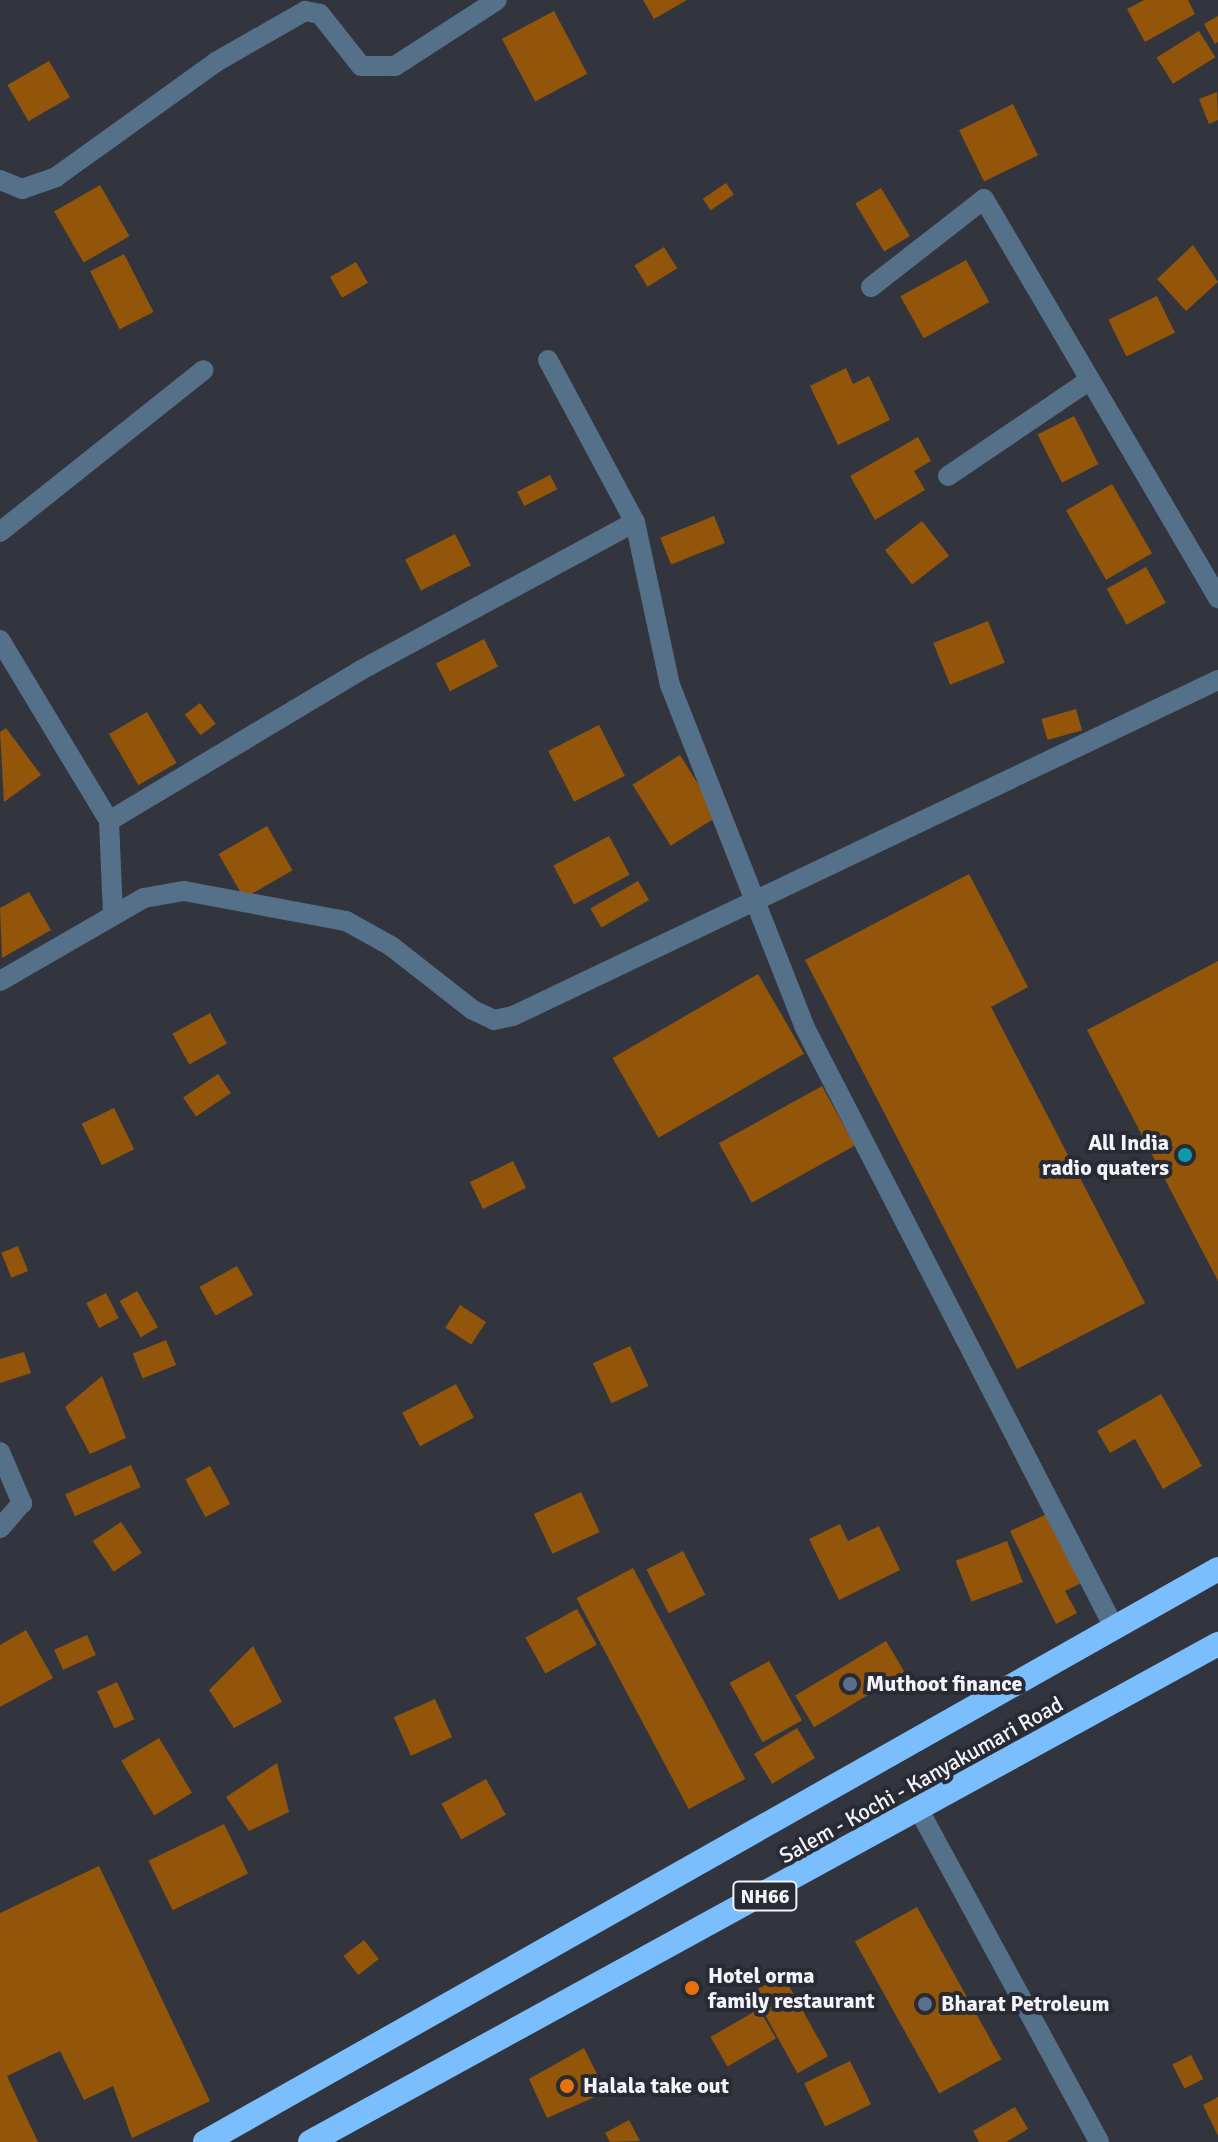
<!DOCTYPE html>
<html>
<head>
<meta charset="utf-8">
<style>
  body { margin:0 }
  #map { position:relative; width:1218px; height:2142px; overflow:hidden; background:#33353e; font-family:Signika,sans-serif }
  div>[style] { position:absolute }
  [style*='--x'] { left:calc(var(--x)*1px); top:calc(var(--y)*1px); width:calc(var(--w)*1px); rotate:calc(var(--a)*1deg) }
  .building>* { inset:0; background:#925509; transform-origin:0 0 }
  .street>* { height:20px; margin:-10px; padding:0 10px; transform-origin:10px; border-radius:10px; background:#557089 }
  .highway>* { height:24px; margin:-12px; padding:0 12px; transform-origin:12px; border-radius:12px; background:#7bbefd }
  .dots>* { width:22px; height:22px; translate:-50% -50%; box-sizing:border-box; border:4px solid #292b34; border-radius:50% }
  span { translate:-50% -50%; white-space:nowrap; text-align:center; line-height:1.15; -webkit-text-stroke:8px #292b34; paint-order:stroke }
  .shield-label span { padding:2px 6px; background:#292b34; border:2px solid; border-radius:6px; -webkit-text-stroke-width:0 }
  .shield-label { font-size:20px; color:#f3f4fa; font-weight:700 }
  .poi-label { font-size:22px; color:#f3f4fa; font-weight:700 }
  .right { translate:-100% -50%; text-align:right }
  .left { translate:0 -50%; text-align:left }
  .street-label { font-size:22px; color:#f3f4fa }
</style>
</head>
<body>
<div id="map">
  <div class="building">
    <i style="clip-path:polygon(643px 0,687px 0,654px 19px)"></i>
    <i style="clip-path:polygon(1144px 0,1188px 0,1195px 14px,1145px 42px,1127px 9px)"></i>
    <i style="left:554px;top:11px;width:71px;height:59px;rotate:62deg"></i>
    <i style="clip-path:polygon(1218px 16px,1218px 42px,1215px 44px,1204px 24px)"></i>
    <i style="left:1199px;top:31px;width:31px;height:50px;rotate:58deg"></i>
    <i style="left:49px;top:61px;width:42px;height:48px;rotate:60deg"></i>
    <i style="clip-path:polygon(1217px 92px,1218px 120px,1209px 124px,1199px 99px)"></i>
    <i style="left:1013px;top:104px;width:57px;height:60px;rotate:64deg"></i>
    <i style="left:726px;top:183px;width:14px;height:28px;rotate:56deg"></i>
    <i style="left:100px;top:185px;width:59px;height:53px;rotate:60deg"></i>
    <i style="left:881px;top:188px;width:56px;height:30px;rotate:59deg"></i>
    <i style="clip-path:polygon(1193px 245px,1218px 282px,1186px 311px,1157px 279px)"></i>
    <i style="left:664px;top:247px;width:25px;height:35px;rotate:58deg"></i>
    <i style="left:124px;top:254px;width:65px;height:38px;rotate:63deg"></i>
    <i style="left:966px;top:260px;width:48px;height:75px;rotate:61deg"></i>
    <i style="left:356px;top:262px;width:24px;height:30px;rotate:60deg"></i>
    <i style="left:1157px;top:296px;width:41px;height:54px;rotate:64deg"></i>
    <i style="clip-path:polygon(846px 368px,853px 384px,869px 376px,890px 420px,838px 445px,810px 386px)"></i>
    <i style="left:1074px;top:416px;width:54px;height:41px;rotate:63deg"></i>
    <i style="clip-path:polygon(918px 437px,931px 461px,914px 471px,925px 490px,875px 520px,850px 476px)"></i>
    <i style="left:550px;top:475px;width:16px;height:37px;rotate:63deg"></i>
    <i style="left:1112px;top:484px;width:80px;height:53px;rotate:60deg"></i>
    <i style="left:714px;top:516px;width:29px;height:58px;rotate:68deg"></i>
    <i style="left:922px;top:521px;width:44px;height:47px;rotate:52deg"></i>
    <i style="left:455px;top:534px;width:35px;height:56px;rotate:63deg"></i>
    <i style="left:1146px;top:567px;width:41px;height:45px;rotate:61deg"></i>
    <i style="left:988px;top:621px;width:45px;height:59px;rotate:68deg"></i>
    <i style="left:484px;top:639px;width:31px;height:54px;rotate:63deg"></i>
    <i style="left:200px;top:703px;width:26px;height:19px;rotate:53deg"></i>
    <i style="left:1076px;top:709px;width:22px;height:36px;rotate:74deg"></i>
    <i style="left:147px;top:712px;width:59px;height:44px;rotate:60deg"></i>
    <i style="left:599px;top:725px;width:57px;height:57px;rotate:63deg"></i>
    <i style="clip-path:polygon(6px 728px,41px 775px,4px 802px,0 732px)"></i>
    <i style="left:680px;top:755px;width:72px;height:56px;rotate:58deg"></i>
    <i style="left:267px;top:826px;width:51px;height:56px;rotate:60deg"></i>
    <i style="left:609px;top:836px;width:44px;height:63px;rotate:62deg"></i>
    <i style="clip-path:polygon(969px 874px,1028px 987px,991px 1007px,1145px 1303px,1017px 1369px,805px 960px)"></i>
    <i style="left:638px;top:881px;width:22px;height:55px;rotate:60deg"></i>
    <i style="clip-path:polygon(29px 892px,51px 930px,2px 958px,0 908px)"></i>
    <i style="clip-path:polygon(1218px 961px,1218px 1281px,1087px 1030px)"></i>
    <i style="left:758px;top:974px;width:92px;height:168px;rotate:60deg"></i>
    <i style="left:210px;top:1013px;width:35px;height:43px;rotate:61deg"></i>
    <i style="left:218px;top:1074px;width:23px;height:42px;rotate:56deg"></i>
    <i style="left:822px;top:1086px;width:68px;height:118px;rotate:61deg"></i>
    <i style="left:114px;top:1108px;width:46px;height:36px;rotate:64deg"></i>
    <i style="left:513px;top:1161px;width:30px;height:48px;rotate:64deg"></i>
    <i style="left:18px;top:1246px;width:27px;height:18px;rotate:68deg"></i>
    <i style="left:237px;top:1266px;width:33px;height:43px;rotate:61deg"></i>
    <i style="left:137px;top:1291px;width:42px;height:20px;rotate:60deg"></i>
    <i style="left:106px;top:1293px;width:28px;height:22px;rotate:63deg"></i>
    <i style="left:460px;top:1305px;width:31px;height:27px;rotate:33deg"></i>
    <i style="left:166px;top:1340px;width:27px;height:36px;rotate:68deg"></i>
    <i style="left:630px;top:1346px;width:44px;height:41px;rotate:65deg"></i>
    <i style="clip-path:polygon(24px 1352px,31px 1373px,0 1383px,0 1359px)"></i>
    <i style="clip-path:polygon(102px 1376px,126px 1438px,90px 1454px,65px 1407px)"></i>
    <i style="left:456px;top:1384px;width:38px;height:61px;rotate:62deg"></i>
    <i style="clip-path:polygon(1161px 1394px,1202px 1466px,1163px 1489px,1135px 1439px,1110px 1453px,1097px 1431px)"></i>
    <i style="left:131px;top:1465px;width:24px;height:72px;rotate:66deg"></i>
    <i style="left:210px;top:1466px;width:43px;height:28px;rotate:62deg"></i>
    <i style="left:581px;top:1492px;width:44px;height:52px;rotate:65deg"></i>
    <i style="clip-path:polygon(1049px 1513px,1083px 1582px,1065px 1591px,1077px 1613px,1056px 1624px,1010px 1531px)"></i>
    <i style="left:121px;top:1522px;width:37px;height:34px;rotate:56deg"></i>
    <i style="clip-path:polygon(840px 1524px,848px 1541px,879px 1526px,900px 1570px,839px 1600px,809px 1539px)"></i>
    <i style="left:1007px;top:1541px;width:44px;height:55px;rotate:69deg"></i>
    <i style="left:683px;top:1551px;width:49px;height:41px;rotate:63deg"></i>
    <i style="left:633px;top:1568px;width:239px;height:64px;rotate:62deg"></i>
    <i style="left:577px;top:1609px;width:41px;height:59px;rotate:61deg"></i>
    <i style="clip-path:polygon(26px 1630px,53px 1678px,0 1707px,0 1645px)"></i>
    <i style="left:87px;top:1635px;width:22px;height:36px;rotate:66deg"></i>
    <i style="left:886px;top:1641px;width:37px;height:106px;rotate:59deg"></i>
    <i style="clip-path:polygon(253px 1646px,282px 1702px,234px 1728px,209px 1690px)"></i>
    <i style="left:769px;top:1661px;width:68px;height:45px;rotate:61deg"></i>
    <i style="left:117px;top:1682px;width:41px;height:22px;rotate:65deg"></i>
    <i style="left:435px;top:1699px;width:42px;height:45px;rotate:66deg"></i>
    <i style="left:797px;top:1728px;width:35px;height:50px;rotate:59deg"></i>
    <i style="left:159px;top:1738px;width:64px;height:44px;rotate:59deg"></i>
    <i style="clip-path:polygon(277px 1763px,289px 1812px,249px 1831px,226px 1797px)"></i>
    <i style="left:486px;top:1779px;width:41px;height:51px;rotate:61deg"></i>
    <i style="left:224px;top:1824px;width:55px;height:84px;rotate:64deg"></i>
    <i style="clip-path:polygon(99px 1866px,210px 2101px,132px 2138px,113px 2086px,84px 2100px,60px 2051px,7px 2076px,38px 2142px,0 2142px,0 1913px)"></i>
    <i style="left:917px;top:1907px;width:174px;height:71px;rotate:61deg"></i>
    <i style="left:364px;top:1940px;width:24px;height:26px;rotate:52deg"></i>
    <i style="left:783px;top:1975px;width:93px;height:35px;rotate:61deg"></i>
    <i style="left:759px;top:2009px;width:34px;height:56px;rotate:60deg"></i>
    <i style="clip-path:polygon(584px 2048px,606px 2092px,547px 2118px,529px 2079px)"></i>
    <i style="left:1191px;top:2055px;width:27px;height:21px;rotate:63deg"></i>
    <i style="left:850px;top:2061px;width:48px;height:51px;rotate:64deg"></i>
    <i style="clip-path:polygon(1218px 2097px,1218px 2136px,1203px 2105px)"></i>
    <i style="clip-path:polygon(1015px 2107px,1028px 2129px,1006px 2142px,979px 2142px,973px 2131px)"></i>
    <i style="clip-path:polygon(629px 2120px,640px 2141px,610px 2142px,605px 2133px)"></i>
  </div>
  <div class="street">
    <i style="--x:0;--y:180;--w:24;--a:22"></i>
    <i style="--x:22;--y:189;--w:36;--a:-19"></i>
    <i style="--x:56;--y:177;--w:197;--a:-35.7"></i>
    <i style="--x:216;--y:62;--w:103;--a:-29.8"></i>
    <i style="--x:305;--y:11;--w:15;--a:11"></i>
    <i style="--x:320;--y:14;--w:66;--a:51.7"></i>
    <i style="--x:361;--y:66;--w:34;--a:0"></i>
    <i style="--x:395;--y:66;--w:121;--a:-32.9"></i>
    <i style="--x:871;--y:287;--w:143;--a:-37.9"></i>
    <i style="--x:984;--y:199;--w:463;--a:59.6"></i>
    <i style="--x:548;--y:360;--w:184;--a:61.8"></i>
    <i style="--x:948;--y:476;--w:171;--a:-34.1"></i>
    <i style="--x:0;--y:532;--w:260;--a:-38.5"></i>
    <i style="--x:0;--y:640;--w:211;--a:58.9"></i>
    <i style="--x:113;--y:913;--w:92;--a:-92.5"></i>
    <i style="--x:109;--y:821;--w:294;--a:-30.9"></i>
    <i style="--x:361;--y:670;--w:311;--a:-28.4"></i>
    <i style="--x:635;--y:522;--w:167;--a:77.9"></i>
    <i style="--x:670;--y:685;--w:366;--a:68.5"></i>
    <i style="--x:804;--y:1026;--w:676;--a:62.72"></i>
    <i style="--x:0;--y:981;--w:166;--a:-30"></i>
    <i style="--x:144;--y:898;--w:41;--a:-9.9"></i>
    <i style="--x:184;--y:891;--w:165;--a:10.5"></i>
    <i style="--x:346;--y:921;--w:51;--a:29.1"></i>
    <i style="--x:391;--y:946;--w:104;--a:38"></i>
    <i style="--x:473;--y:1010;--w:23;--a:25"></i>
    <i style="--x:494;--y:1020;--w:19;--a:-12"></i>
    <i style="--x:513;--y:1016;--w:781;--a:-25.48"></i>
    <i style="--x:0;--y:1452;--w:56;--a:66.7"></i>
    <i style="--x:22;--y:1503;--w:33;--a:131"></i>
    <i style="--x:920;--y:1812;--w:375;--a:61.5"></i>
  </div>
  <div class="highway">
    <i style="--x:205;--y:2142;--w:1164;--a:-29.49"></i>
    <i style="--x:310;--y:2142;--w:1036;--a:-28.74"></i>
  </div>
  <div class="dots">
    <i style="left:1185px;top:1155px;background:#0f9aa8"></i>
    <i style="left:850px;top:1684px;background:#5c6f8a"></i>
    <i style="left:692px;top:1988px;background:#e8710a"></i>
    <i style="left:925px;top:2004px;background:#5c6f8a"></i>
    <i style="left:567px;top:2086px;background:#e8710a"></i>
  </div>
  <div class="shield-label">
    <span style="left:765px;top:1896px">NH66</span>
  </div>
  <div class="poi-label">
    <span class="right" style="left:1169px;top:1155px">All India<br>radio quaters</span>
    <span class="left" style="left:866px;top:1684px">Muthoot finance</span>
    <span class="left" style="left:708px;top:1988px">Hotel orma<br>family restaurant</span>
    <span class="left" style="left:941px;top:2004px">Bharat Petroleum</span>
    <span class="left" style="left:583px;top:2086px">Halala take out</span>
  </div>
  <div class="street-label">
    <span style="left:921px;top:1780px;rotate:-29deg">Salem - Kochi - Kanyakumari Road</span>
  </div>
</div>
</body>
</html>
